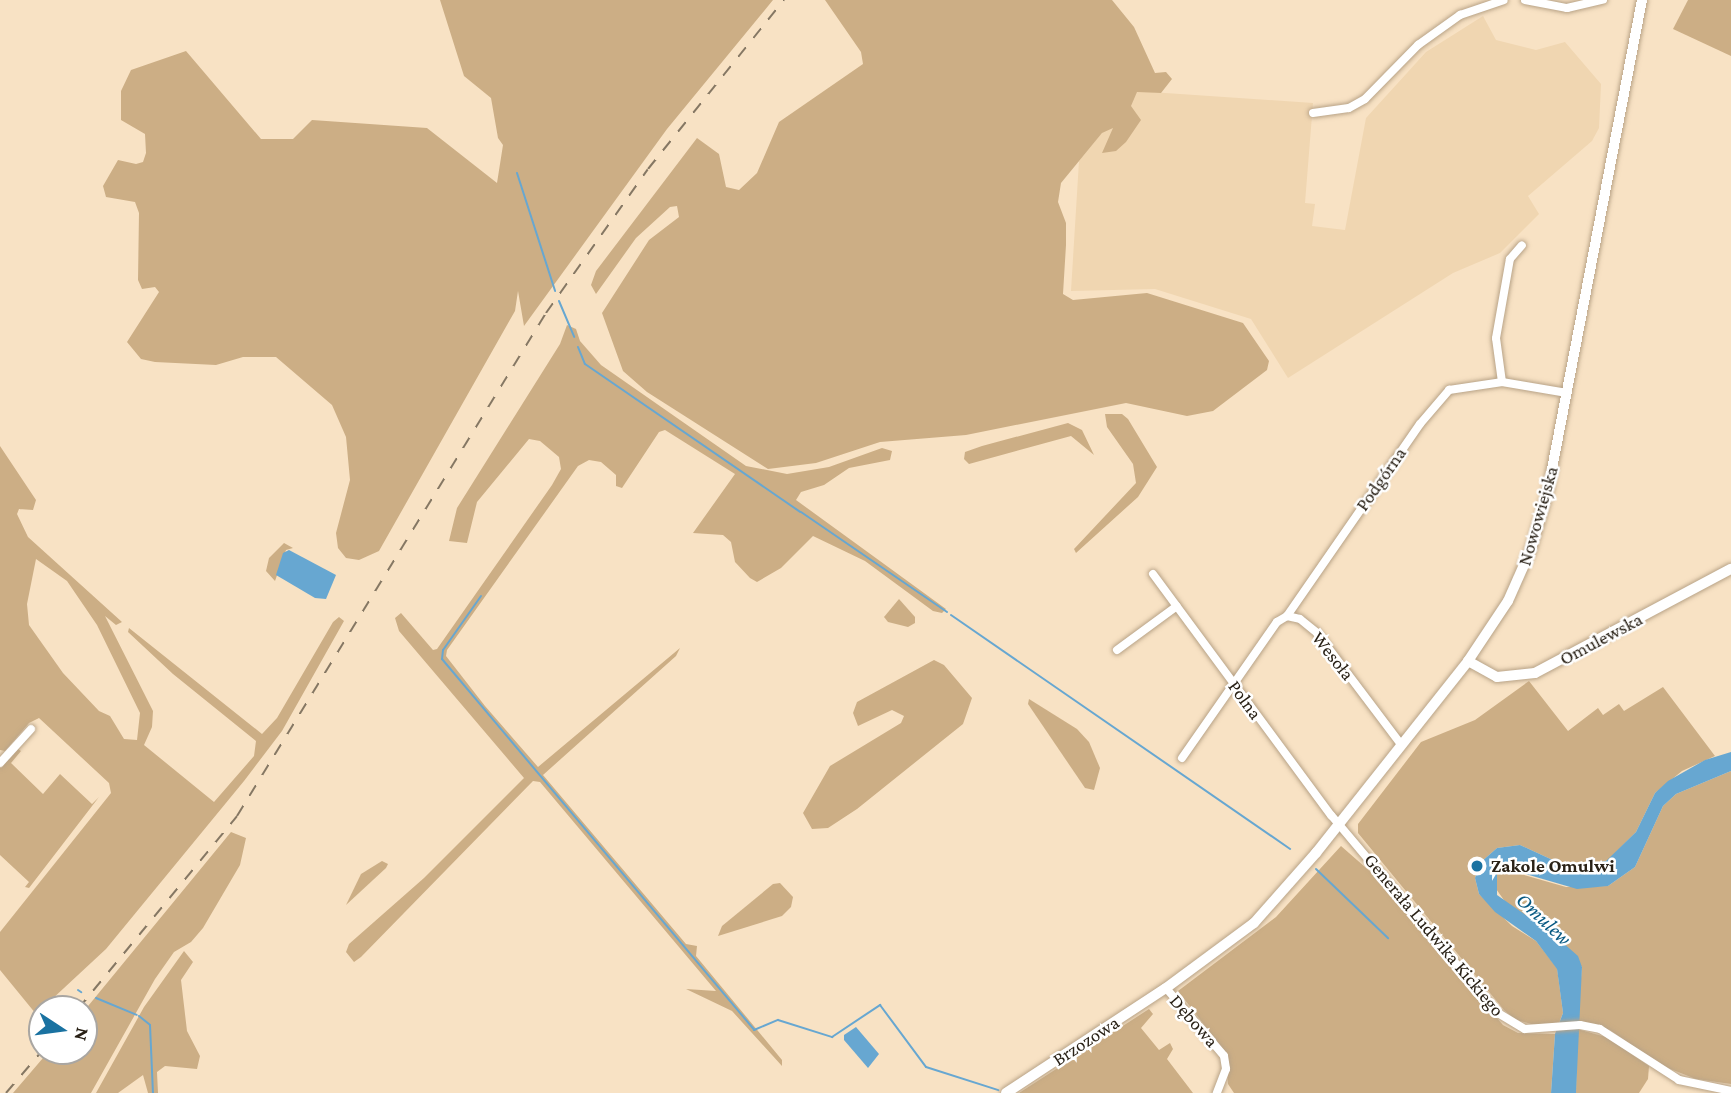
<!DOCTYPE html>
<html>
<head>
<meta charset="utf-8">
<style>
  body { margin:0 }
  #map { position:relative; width:1731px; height:1093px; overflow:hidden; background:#f8e2c4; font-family:"Crimson Pro",serif }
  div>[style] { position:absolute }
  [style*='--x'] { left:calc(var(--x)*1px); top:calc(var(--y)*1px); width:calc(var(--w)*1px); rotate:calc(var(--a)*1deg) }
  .built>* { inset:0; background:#f0d6b1 }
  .green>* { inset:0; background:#ccae85 }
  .water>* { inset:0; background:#67a7d1 }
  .stream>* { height:2px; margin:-1px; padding:0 1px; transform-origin:1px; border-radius:1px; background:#67a7d1 }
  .roads { filter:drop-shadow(0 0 2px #b8a387) drop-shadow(0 0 2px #b8a387) }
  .street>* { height:8px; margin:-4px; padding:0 4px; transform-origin:4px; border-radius:4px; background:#fff }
  .secondary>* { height:10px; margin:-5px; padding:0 5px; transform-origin:5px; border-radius:5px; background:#fff }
  .rail>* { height:2px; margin-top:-1px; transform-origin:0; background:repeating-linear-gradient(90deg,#857763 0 12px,transparent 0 24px) }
  .dots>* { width:19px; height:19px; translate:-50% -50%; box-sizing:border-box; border:4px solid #fff; border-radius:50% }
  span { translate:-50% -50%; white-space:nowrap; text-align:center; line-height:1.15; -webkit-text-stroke:5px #fff; paint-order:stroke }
  .street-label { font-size:19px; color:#292116 }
  .poi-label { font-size:19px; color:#292116; font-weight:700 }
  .left { translate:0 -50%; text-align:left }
  .water-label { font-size:21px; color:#075982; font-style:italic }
  .north { position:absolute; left:28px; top:995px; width:70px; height:70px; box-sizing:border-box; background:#fff; border:2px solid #a9a6a2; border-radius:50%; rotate:103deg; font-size:19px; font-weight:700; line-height:28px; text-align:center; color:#292116 }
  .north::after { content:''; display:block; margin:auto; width:24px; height:32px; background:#1a72a1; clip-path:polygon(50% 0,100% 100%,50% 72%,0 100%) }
</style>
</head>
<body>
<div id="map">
  <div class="built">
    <i style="clip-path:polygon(1483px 16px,1496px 40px,1536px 50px,1565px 42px,1601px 84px,1599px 128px,1592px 141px,1528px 196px,1539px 214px,1500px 253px,1453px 273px,1288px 378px,1251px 319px,1155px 289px,1071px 291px,1079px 161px,1136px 91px,1313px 103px,1305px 203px,1315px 204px,1312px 226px,1345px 230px,1366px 118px,1426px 52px)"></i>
  </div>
  <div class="green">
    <i style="clip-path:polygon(440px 0,773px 0,667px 129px,524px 326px,518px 291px,515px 311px,379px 551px,359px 560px,346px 558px,338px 548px,336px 533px,350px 480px,346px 437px,332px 405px,276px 357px,243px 357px,216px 365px,155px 362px,141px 359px,127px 342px,159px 292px,155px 287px,142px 289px,138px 280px,139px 213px,135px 202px,106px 197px,103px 186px,118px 160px,136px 164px,143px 162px,146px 153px,145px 134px,121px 120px,121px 91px,131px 70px,186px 51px,261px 139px,293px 139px,312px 120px,427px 128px,497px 183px,503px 145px,498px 138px,491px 98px,464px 76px)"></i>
    <i style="clip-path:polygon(825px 0,1112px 0,1134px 27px,1155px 73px,1166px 72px,1172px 79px,1161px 93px,1137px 92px,1131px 106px,1141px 120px,1126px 142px,1116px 151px,1102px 153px,1113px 128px,1102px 133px,1061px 183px,1058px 202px,1066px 223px,1066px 245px,1063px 294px,1073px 300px,1147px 293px,1243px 323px,1269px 361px,1267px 370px,1213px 411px,1187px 416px,1126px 403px,966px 435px,880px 442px,816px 463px,768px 469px,647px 392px,623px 371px,602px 313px,649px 240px,679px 217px,677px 206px,670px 207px,636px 238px,596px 294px,591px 285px,596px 271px,697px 138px,719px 154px,726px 187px,739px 190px,757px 173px,779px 122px,863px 64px,861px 52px)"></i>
    <i style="clip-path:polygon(1688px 0,1731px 0,1731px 56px,1673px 29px)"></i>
    <i style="clip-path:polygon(567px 325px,576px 329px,580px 341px,601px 365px,746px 466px,787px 474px,829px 467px,882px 448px,892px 451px,890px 460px,849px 468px,824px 485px,801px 492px,796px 500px,946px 609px,942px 613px,933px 611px,865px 561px,813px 536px,781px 568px,757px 582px,750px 578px,735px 562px,731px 542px,723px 535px,693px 533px,735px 474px,665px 430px,659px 432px,622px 488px,616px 486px,616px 475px,601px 462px,589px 460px,578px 466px,447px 650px,446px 656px,485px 706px,538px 767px,680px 648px,676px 656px,543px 775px,686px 944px,697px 946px,696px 956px,782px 1060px,782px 1066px,732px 1011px,686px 989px,716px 991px,540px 782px,533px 781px,361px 957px,354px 962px,346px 952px,349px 944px,424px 878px,524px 778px,399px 631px,395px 618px,401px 613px,433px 650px,437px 649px,552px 485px,561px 469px,559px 457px,540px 441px,529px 439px,477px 502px,467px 543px,449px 541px,457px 508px,560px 344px)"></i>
    <i style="clip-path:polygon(1105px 414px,1122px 414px,1128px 419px,1157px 467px,1138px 497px,1076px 553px,1074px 549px,1136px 483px,1133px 464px,1107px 427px)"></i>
    <i style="clip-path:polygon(1068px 423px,1082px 430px,1094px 455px,1071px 436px,969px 464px,964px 459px,965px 452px,982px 446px)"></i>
    <i style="clip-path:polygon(evenodd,0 446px,36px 500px,33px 510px,19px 509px,17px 514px,28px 537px,122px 622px,116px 625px,105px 616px,153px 711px,152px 727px,144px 745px,214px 802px,254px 756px,256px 741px,173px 674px,128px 632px,129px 628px,262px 734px,277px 718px,333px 622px,339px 617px,344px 621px,282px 731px,244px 781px,106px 949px,36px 1014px,0 970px,0 932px,111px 793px,109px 783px,39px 718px,29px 723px,5px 751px,0 750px,0 446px,36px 559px,67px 581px,97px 625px,140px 713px,137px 740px,124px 739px,110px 716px,99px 711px,63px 673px,29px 625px,27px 604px,36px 559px)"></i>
    <i style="clip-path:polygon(284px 543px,293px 548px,286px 550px,275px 581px,266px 571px,269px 558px)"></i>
    <i style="clip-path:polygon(899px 599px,915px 617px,915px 623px,908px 627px,888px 622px,884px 617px)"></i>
    <i style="clip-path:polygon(934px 660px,944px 665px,972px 698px,963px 724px,857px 809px,828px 828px,812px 829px,803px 813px,830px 766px,901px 723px,904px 716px,892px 710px,858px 726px,853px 713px,857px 702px)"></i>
    <i style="clip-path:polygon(1529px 681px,1568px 731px,1598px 708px,1603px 715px,1619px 704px,1624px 711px,1663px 687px,1715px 756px,1682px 771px,1655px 793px,1636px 832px,1606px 862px,1577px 866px,1557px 862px,1520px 845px,1497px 848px,1481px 862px,1475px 878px,1479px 894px,1512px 926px,1536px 941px,1557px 968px,1563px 1013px,1559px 1023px,1539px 1026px,1516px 1020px,1504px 1010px,1358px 833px,1358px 824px,1421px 742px,1475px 720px)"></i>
    <i style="clip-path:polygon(1029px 699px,1077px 729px,1089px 742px,1100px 768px,1094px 790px,1085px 788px,1028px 704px)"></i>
    <i style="clip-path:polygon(18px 749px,21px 751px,11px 763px,43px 794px,60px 774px,92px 804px,99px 797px,29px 888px,25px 887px,29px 882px,0 855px,0 767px)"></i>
    <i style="clip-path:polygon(1731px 771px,1731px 1084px,1696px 1079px,1660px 1065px,1610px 1030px,1577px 1023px,1582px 967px,1553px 934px,1506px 903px,1494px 886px,1497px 871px,1503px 869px,1566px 887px,1608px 886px,1635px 867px,1663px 806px,1676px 794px)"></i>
    <i style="clip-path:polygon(231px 832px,246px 838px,240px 865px,203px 928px,191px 942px,174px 952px,155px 979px,91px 1093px,13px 1093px,49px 1051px,84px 1051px,84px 1011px)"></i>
    <i style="clip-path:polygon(1341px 846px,1373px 874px,1503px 1025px,1518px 1033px,1555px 1034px,1551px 1093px,1234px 1093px,1228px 1084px,1226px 1053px,1178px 991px,1276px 917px)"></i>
    <i style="clip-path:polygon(382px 861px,388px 864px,386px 868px,346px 905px,361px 874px)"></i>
    <i style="clip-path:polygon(780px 883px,793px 897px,791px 907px,782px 916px,718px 936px,722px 926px,773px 884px)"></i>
    <i style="clip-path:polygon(184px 951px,193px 962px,181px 980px,187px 1031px,200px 1056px,197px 1069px,165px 1066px,157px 1072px,158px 1093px,148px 1093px,143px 1075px,118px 1093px,96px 1093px,144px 1007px)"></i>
    <i style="clip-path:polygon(1149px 1009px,1153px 1014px,1141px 1028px,1159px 1050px,1170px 1043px,1173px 1049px,1167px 1059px,1193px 1093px,1019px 1093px)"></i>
    <i style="clip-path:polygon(1577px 1029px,1606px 1037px,1649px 1066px,1648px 1079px,1639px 1093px,1576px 1093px)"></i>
  </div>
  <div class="water">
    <i style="clip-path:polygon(289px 550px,336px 575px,326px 599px,315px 598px,276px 575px,283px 553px)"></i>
    <i style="clip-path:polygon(1731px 752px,1731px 771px,1676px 794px,1663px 806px,1635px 867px,1608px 886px,1577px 889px,1512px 870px,1497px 871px,1497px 895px,1553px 934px,1578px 956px,1582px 967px,1576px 1093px,1551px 1093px,1555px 1034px,1563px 1013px,1557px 969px,1536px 941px,1495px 912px,1479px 894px,1475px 878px,1481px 862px,1497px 848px,1520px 845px,1557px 862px,1577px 866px,1606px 861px,1636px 832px,1655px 793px,1668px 781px,1705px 760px)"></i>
    <i style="clip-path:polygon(856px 1027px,879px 1054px,868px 1068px,844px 1040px,844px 1035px)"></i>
  </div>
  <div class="stream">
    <i style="--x:517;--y:173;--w:124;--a:72.1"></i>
    <i style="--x:559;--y:301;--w:39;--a:67"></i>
    <i style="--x:578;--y:347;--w:18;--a:68"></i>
    <i style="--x:585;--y:364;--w:261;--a:34.5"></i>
    <i style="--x:801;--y:512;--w:177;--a:34.4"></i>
    <i style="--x:481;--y:596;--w:66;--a:125.1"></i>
    <i style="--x:443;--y:650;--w:9;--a:96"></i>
    <i style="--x:442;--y:659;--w:485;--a:49.9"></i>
    <i style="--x:754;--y:1030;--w:26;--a:-23"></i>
    <i style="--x:778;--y:1020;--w:57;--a:17.5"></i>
    <i style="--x:832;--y:1037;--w:58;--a:-33.7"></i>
    <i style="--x:880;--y:1005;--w:77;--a:53.4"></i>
    <i style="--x:926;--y:1067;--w:76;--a:17.7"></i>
    <i style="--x:951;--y:615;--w:412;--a:34.6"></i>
    <i style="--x:1316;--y:869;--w:100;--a:43.8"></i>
    <i style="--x:78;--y:990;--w:4;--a:34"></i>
    <i style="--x:96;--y:998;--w:44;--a:22.5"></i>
    <i style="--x:139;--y:1016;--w:14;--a:39"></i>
    <i style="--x:150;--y:1025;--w:68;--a:87.5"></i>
  </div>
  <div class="roads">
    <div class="street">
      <i style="--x:1525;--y:0;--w:43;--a:10.8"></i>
      <i style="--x:1567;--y:8;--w:37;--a:-13"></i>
      <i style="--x:1313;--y:113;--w:36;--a:-8"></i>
      <i style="--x:1349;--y:108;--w:18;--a:-29"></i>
      <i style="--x:1365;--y:99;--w:76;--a:-45.5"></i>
      <i style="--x:1418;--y:45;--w:52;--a:-35.5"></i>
      <i style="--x:1460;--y:15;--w:46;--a:-18.8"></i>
      <i style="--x:1502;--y:382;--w:44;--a:-97.8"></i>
      <i style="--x:1496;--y:338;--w:80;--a:-80"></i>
      <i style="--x:1510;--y:259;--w:18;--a:-49"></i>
      <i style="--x:1153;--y:574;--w:300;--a:53.6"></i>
      <i style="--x:1331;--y:815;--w:259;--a:49.9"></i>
      <i style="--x:1498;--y:1013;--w:31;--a:31"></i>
      <i style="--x:1525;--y:1029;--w:55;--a:-4.2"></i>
      <i style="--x:1580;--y:1025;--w:20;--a:11"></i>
      <i style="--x:1600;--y:1029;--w:94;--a:32.8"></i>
      <i style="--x:1679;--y:1080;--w:53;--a:11.9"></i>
      <i style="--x:1287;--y:616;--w:234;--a:-55.3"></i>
      <i style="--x:1420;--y:424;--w:45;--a:-49.5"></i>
      <i style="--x:1449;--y:390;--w:54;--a:-8.6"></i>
      <i style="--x:1502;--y:382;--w:66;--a:9.6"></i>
      <i style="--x:1117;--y:650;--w:74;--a:-36.3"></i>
      <i style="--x:1182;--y:758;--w:166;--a:-55.1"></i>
      <i style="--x:1277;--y:622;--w:12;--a:-31"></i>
      <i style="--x:1287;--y:616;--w:13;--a:13"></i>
      <i style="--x:1300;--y:619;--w:22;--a:39"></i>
      <i style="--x:1317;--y:633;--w:138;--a:53"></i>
      <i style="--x:0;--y:763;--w:46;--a:-47.6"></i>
      <i style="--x:1166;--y:988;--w:89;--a:49.5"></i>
      <i style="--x:1224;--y:1056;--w:13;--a:81"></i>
      <i style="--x:1226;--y:1069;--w:26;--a:111"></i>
    </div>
    <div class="secondary">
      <i style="--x:1468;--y:661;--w:33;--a:29"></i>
      <i style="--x:1497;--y:677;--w:38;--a:-6"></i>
      <i style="--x:1535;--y:673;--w:222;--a:-28"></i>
      <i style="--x:1006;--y:1093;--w:191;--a:-33.3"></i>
      <i style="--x:1166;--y:988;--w:109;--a:-36.5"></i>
      <i style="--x:1254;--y:923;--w:94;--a:-48.5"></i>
      <i style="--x:1316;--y:853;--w:245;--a:-51.6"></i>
      <i style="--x:1468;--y:661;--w:72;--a:-56.3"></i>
      <i style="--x:1508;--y:601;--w:57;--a:-66.1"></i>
      <i style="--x:1531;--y:549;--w:56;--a:-73.5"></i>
      <i style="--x:1547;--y:495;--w:504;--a:-79.14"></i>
    </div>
  </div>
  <div class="rail">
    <i style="--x:78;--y:1009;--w:250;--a:-50.5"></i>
    <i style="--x:237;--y:816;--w:590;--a:-58.44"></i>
    <i style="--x:546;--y:313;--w:176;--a:-54.7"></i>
    <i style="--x:648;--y:169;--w:217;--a:-51.2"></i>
    <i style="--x:6;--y:1093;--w:55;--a:-49.4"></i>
  </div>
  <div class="dots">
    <i style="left:1477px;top:866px;background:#1a72a1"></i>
  </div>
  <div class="street-label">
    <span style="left:1381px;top:479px;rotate:-55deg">Podgórna</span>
    <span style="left:1538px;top:516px;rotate:-74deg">Nowowiejska</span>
    <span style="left:1601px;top:639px;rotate:-28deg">Omulewska</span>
    <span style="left:1333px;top:656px;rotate:52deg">Wesoła</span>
    <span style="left:1245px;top:700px;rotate:54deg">Polna</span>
    <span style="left:1434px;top:935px;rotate:50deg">Generała Ludwika Kickiego</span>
    <span style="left:1194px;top:1021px;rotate:49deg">Dębowa</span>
    <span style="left:1086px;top:1041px;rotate:-33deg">Brzozowa</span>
  </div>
  <div class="poi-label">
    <span class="left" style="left:1491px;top:866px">Zakole Omulwi</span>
  </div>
  <div class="water-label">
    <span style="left:1544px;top:919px;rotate:43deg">Omulew</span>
  </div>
  <div class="north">N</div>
</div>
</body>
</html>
